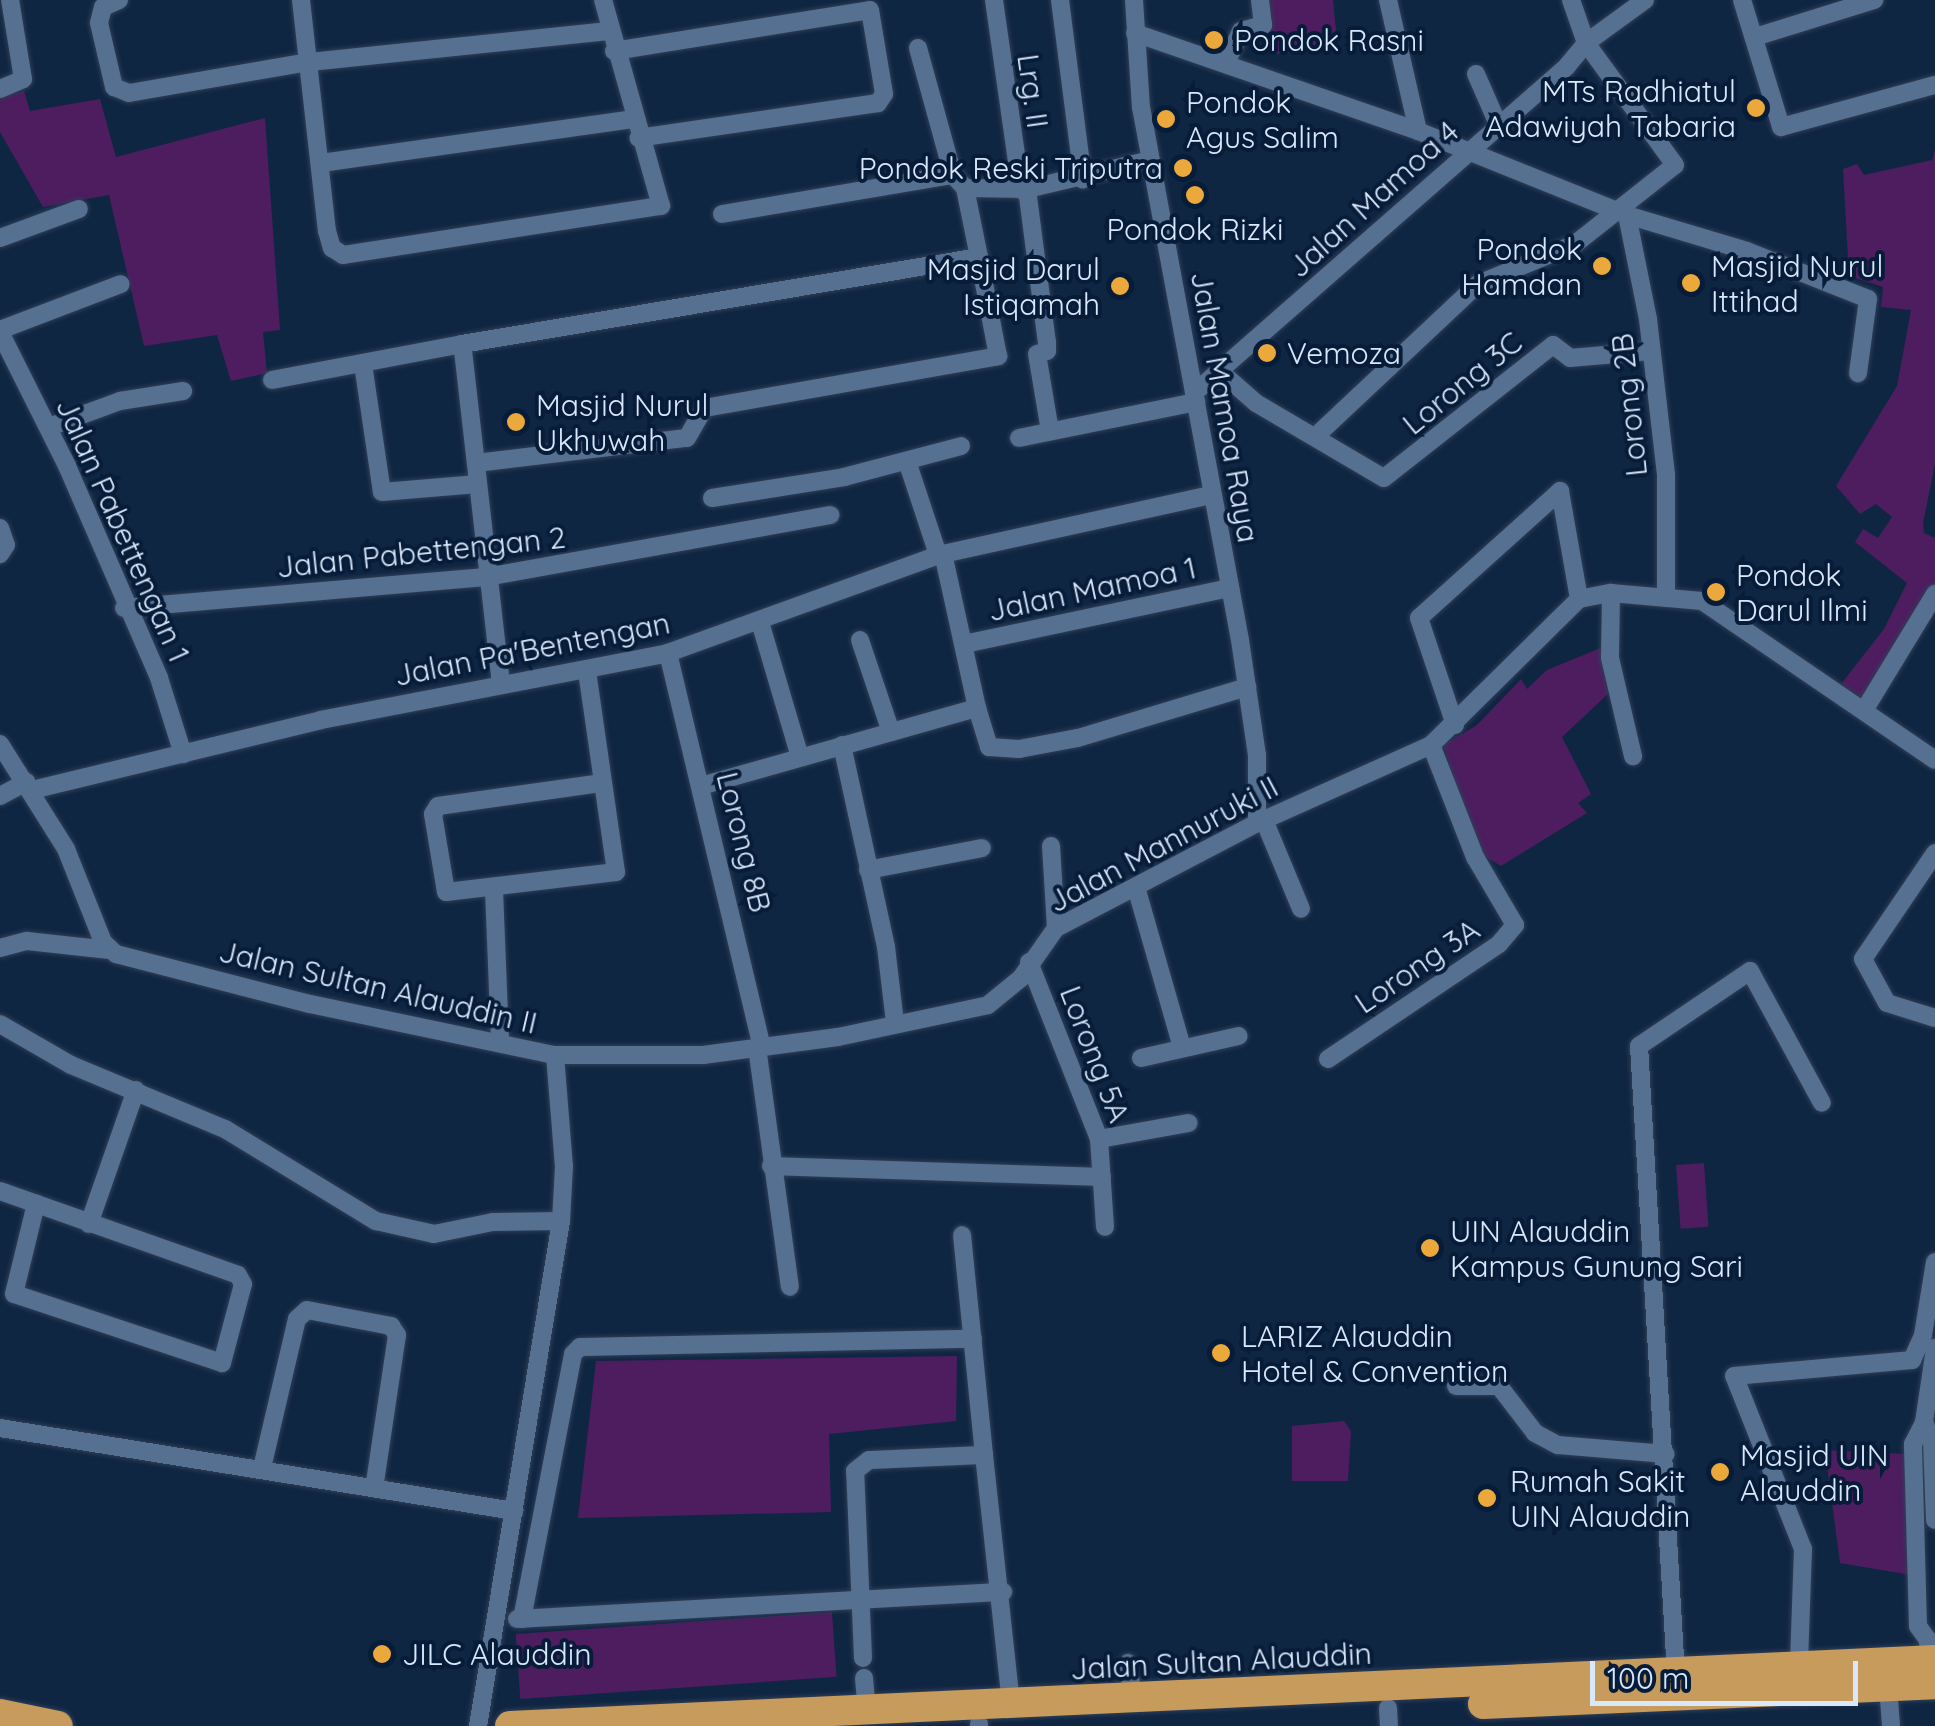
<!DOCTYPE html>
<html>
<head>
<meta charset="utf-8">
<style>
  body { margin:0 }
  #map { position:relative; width:1935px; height:1726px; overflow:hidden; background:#0f2643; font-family:Quicksand,sans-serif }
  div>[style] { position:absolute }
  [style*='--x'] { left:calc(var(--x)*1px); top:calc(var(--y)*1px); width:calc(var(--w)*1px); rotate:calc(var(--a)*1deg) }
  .green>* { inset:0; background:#4d1d60; transform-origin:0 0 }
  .roads { filter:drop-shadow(0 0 2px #303e56) drop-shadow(0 0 2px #303e56) }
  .street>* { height:18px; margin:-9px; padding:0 9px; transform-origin:9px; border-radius:9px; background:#567091 }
  .highway>* { height:30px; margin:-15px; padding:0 15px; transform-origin:15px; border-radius:15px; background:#c79b5c }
  .dots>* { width:28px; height:28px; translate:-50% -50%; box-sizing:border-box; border:5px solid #061c38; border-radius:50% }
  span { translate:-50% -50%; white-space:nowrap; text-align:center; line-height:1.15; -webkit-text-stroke:8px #061c38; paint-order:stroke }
  .poi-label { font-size:30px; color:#d9e7fa }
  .left { translate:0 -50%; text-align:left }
  .right { translate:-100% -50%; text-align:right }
  .street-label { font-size:30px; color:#d9e7fa }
  .scale { position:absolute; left:1590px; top:1661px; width:268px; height:45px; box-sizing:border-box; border:5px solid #d9e7fa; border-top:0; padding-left:12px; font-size:30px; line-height:35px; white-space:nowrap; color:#d9e7fa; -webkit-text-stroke:8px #061c38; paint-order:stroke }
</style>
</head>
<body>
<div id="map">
  <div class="green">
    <i style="clip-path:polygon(1265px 0,1333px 0,1338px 52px,1272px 54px)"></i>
    <i style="clip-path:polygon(24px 91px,30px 111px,100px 99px,116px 157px,265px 118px,280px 330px,263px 332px,267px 373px,231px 381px,217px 335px,144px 346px,109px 195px,43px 207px,0 132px,0 97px)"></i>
    <i style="clip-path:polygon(1935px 150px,1935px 464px,1923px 523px,1924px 533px,1935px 538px,1935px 608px,1873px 705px,1841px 684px,1884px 629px,1907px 583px,1855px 542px,1863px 529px,1878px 538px,1892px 517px,1876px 504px,1860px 514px,1836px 486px,1897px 386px,1911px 310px,1881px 307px,1883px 287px,1849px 276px,1843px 169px,1857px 164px,1864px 175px,1932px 160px)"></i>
    <i style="clip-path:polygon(1603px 647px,1610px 692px,1562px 737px,1591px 794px,1578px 803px,1587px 813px,1501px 866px,1479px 853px,1443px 745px,1477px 725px,1521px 679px,1527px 689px,1547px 670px)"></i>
    <i style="left:1704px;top:1163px;width:64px;height:28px;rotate:86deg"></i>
    <i style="clip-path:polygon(957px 1356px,956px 1421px,829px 1434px,831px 1512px,578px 1518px,596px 1361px)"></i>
    <i style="clip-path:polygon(1344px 1421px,1351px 1431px,1348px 1481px,1292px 1481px,1292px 1426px)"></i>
    <i style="clip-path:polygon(1825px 1450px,1904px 1454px,1911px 1575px,1840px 1563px)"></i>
    <i style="left:832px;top:1612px;width:65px;height:317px;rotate:86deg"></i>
  </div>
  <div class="roads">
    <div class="street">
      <i style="--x:119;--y:0;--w:17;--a:156"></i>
      <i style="--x:103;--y:7;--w:16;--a:104"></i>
      <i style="--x:99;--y:23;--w:66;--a:76.8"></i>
      <i style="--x:114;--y:87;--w:16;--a:22"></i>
      <i style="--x:129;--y:93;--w:183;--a:-9.8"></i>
      <i style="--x:309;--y:62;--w:302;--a:-5.9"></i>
      <i style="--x:301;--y:0;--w:232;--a:83.6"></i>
      <i style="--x:327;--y:231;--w:18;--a:74"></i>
      <i style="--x:332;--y:248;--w:13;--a:32"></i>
      <i style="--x:343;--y:255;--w:322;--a:-8.8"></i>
      <i style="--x:661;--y:206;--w:214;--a:-105.7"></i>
      <i style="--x:994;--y:0;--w:192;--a:81.9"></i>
      <i style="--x:1060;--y:0;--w:181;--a:82.7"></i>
      <i style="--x:1134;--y:0;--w:107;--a:86.3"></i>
      <i style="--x:1141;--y:107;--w:542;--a:79.48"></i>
      <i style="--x:1240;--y:640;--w:116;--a:81.6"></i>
      <i style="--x:1257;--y:755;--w:68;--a:90"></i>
      <i style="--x:1388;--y:0;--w:134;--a:77.1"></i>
      <i style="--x:1742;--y:0;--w:133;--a:72.9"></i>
      <i style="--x:1781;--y:127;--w:160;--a:-15.3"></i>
      <i style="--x:1135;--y:33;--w:299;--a:19.1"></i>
      <i style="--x:1418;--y:131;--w:225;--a:21.9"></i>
      <i style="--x:1627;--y:215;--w:106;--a:78.6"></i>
      <i style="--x:1648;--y:319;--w:157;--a:83.4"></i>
      <i style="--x:1666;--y:475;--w:123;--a:90"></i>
      <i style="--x:1755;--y:37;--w:125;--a:-17.3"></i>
      <i style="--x:918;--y:48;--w:132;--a:74.6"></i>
      <i style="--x:614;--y:51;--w:259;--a:-9.1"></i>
      <i style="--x:870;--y:10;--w:85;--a:80.5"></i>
      <i style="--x:884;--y:94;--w:11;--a:124"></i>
      <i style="--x:878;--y:103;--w:242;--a:171.7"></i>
      <i style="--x:1226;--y:63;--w:35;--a:-65"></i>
      <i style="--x:1241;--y:31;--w:23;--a:-15"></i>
      <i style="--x:1263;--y:25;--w:25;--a:-97"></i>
      <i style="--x:1476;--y:74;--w:55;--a:66.3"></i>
      <i style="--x:0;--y:89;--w:25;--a:-23"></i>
      <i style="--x:23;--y:79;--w:80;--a:-99.3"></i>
      <i style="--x:321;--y:163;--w:315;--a:-8"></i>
      <i style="--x:1027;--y:189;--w:154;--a:82.6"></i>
      <i style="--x:1047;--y:342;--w:9;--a:90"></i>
      <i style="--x:1047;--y:351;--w:10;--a:163"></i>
      <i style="--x:1037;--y:354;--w:78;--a:80.4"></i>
      <i style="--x:722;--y:214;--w:234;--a:-9.6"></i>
      <i style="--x:953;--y:175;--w:18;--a:47"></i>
      <i style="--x:965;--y:188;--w:62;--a:0.9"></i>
      <i style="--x:1027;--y:189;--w:127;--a:-13.2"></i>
      <i style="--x:1627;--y:215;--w:125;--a:16.7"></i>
      <i style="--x:1747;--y:251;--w:130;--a:21.6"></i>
      <i style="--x:1868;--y:299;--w:75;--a:97.7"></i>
      <i style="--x:0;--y:238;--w:84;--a:-20.2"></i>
      <i style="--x:0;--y:330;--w:129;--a:-20.8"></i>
      <i style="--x:0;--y:332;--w:150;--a:63.4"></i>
      <i style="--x:67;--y:466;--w:231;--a:66.5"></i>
      <i style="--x:159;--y:678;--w:80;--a:72.5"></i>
      <i style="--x:363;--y:364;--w:129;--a:81.6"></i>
      <i style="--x:382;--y:492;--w:96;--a:-4.8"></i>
      <i style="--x:1223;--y:374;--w:44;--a:41.3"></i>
      <i style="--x:1256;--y:403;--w:148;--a:30.4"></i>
      <i style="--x:1384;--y:478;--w:215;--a:-38.2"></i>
      <i style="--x:1553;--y:345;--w:21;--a:37"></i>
      <i style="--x:1570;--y:358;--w:81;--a:-4.9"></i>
      <i style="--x:272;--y:380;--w:193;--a:-10.7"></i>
      <i style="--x:1194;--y:393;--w:496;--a:-41.2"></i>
      <i style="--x:1567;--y:66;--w:30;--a:-50"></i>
      <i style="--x:1586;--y:43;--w:73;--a:-36.1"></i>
      <i style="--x:49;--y:427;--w:76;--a:-20.1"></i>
      <i style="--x:120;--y:401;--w:64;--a:-9"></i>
      <i style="--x:1317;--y:435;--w:221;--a:-43.2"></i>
      <i style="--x:1478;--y:284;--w:105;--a:-22.4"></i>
      <i style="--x:1575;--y:244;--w:127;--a:-38.3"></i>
      <i style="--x:1675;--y:165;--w:151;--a:-126.1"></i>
      <i style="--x:1586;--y:43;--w:46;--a:-109.2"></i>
      <i style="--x:1019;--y:438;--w:181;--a:-11.5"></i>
      <i style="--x:907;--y:461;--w:99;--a:71.7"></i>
      <i style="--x:476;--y:463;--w:212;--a:-6.8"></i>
      <i style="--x:687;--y:438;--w:34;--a:-60"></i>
      <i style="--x:704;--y:408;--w:299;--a:-10"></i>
      <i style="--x:998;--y:356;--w:101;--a:-100.9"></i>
      <i style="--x:712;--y:498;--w:134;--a:-9"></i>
      <i style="--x:844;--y:477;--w:121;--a:-14.8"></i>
      <i style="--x:0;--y:528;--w:18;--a:71"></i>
      <i style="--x:6;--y:545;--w:11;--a:124"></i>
      <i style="--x:1611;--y:593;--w:65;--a:90.9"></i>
      <i style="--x:1610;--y:658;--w:101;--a:76.8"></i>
      <i style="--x:124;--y:608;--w:363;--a:-4.9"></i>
      <i style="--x:486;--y:577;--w:350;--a:-10.2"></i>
      <i style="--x:760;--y:622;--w:141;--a:73.5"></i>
      <i style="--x:860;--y:640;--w:97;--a:71.4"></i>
      <i style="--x:964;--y:644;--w:272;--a:-11.9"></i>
      <i style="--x:668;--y:653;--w:405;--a:76.6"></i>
      <i style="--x:587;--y:671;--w:203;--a:81.8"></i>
      <i style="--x:616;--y:872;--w:171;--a:173.3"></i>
      <i style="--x:446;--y:892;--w:79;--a:-99.5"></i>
      <i style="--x:433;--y:814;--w:9;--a:-58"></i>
      <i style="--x:438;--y:806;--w:166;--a:-8"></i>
      <i style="--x:501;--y:684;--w:342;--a:-96.5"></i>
      <i style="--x:462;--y:344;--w:524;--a:-9.55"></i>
      <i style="--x:979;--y:257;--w:70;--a:-101.5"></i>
      <i style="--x:977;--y:708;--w:41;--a:72.9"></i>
      <i style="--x:989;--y:747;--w:30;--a:4"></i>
      <i style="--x:1019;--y:749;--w:60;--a:-10.6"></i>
      <i style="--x:1078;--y:738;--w:177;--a:-16.8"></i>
      <i style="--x:1865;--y:709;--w:135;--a:-58.7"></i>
      <i style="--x:1455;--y:725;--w:113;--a:-108.6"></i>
      <i style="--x:1419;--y:618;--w:190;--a:-42"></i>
      <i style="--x:1560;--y:491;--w:110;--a:80"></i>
      <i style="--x:0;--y:744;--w:124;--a:57.8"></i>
      <i style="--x:66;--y:849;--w:100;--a:68.3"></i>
      <i style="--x:103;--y:942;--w:18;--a:43"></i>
      <i style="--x:116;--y:954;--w:200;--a:14.5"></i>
      <i style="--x:310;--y:1004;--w:250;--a:11.8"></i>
      <i style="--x:555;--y:1055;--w:111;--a:85.4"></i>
      <i style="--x:564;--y:1166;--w:55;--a:93.1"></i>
      <i style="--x:561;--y:1221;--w:512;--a:99.33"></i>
      <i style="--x:842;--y:745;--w:207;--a:77.7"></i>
      <i style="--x:886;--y:947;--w:77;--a:83.2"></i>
      <i style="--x:701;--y:786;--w:287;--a:-15.8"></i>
      <i style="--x:977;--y:708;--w:158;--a:-102.4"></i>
      <i style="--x:32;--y:790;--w:297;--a:-13.6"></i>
      <i style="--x:321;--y:720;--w:353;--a:-10.9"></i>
      <i style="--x:668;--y:653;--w:287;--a:-19.9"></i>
      <i style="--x:938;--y:555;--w:279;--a:-12.4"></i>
      <i style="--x:0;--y:796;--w:30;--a:-28"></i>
      <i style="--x:1264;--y:820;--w:96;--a:67.4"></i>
      <i style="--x:1051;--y:846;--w:82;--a:86.5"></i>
      <i style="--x:1935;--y:853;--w:128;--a:124.2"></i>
      <i style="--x:1863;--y:959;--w:50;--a:61.4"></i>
      <i style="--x:1887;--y:1003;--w:50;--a:17.4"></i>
      <i style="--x:868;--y:870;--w:116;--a:-10.9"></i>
      <i style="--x:1136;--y:887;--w:166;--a:74"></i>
      <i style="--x:494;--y:890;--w:150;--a:87.7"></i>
      <i style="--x:0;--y:948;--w:28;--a:-15"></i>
      <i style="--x:27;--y:941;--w:83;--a:6.2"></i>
      <i style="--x:1029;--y:962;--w:190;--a:68.4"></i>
      <i style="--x:1099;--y:1139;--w:88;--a:86.1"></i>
      <i style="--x:0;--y:1024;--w:82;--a:30"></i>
      <i style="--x:71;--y:1065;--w:167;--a:22.6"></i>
      <i style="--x:225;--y:1129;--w:177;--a:31.4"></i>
      <i style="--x:376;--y:1221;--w:59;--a:12.6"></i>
      <i style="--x:434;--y:1234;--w:60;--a:-11.5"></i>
      <i style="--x:493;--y:1222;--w:68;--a:-0.8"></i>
      <i style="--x:757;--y:1047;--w:242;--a:82.2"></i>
      <i style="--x:555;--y:1055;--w:148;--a:0"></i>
      <i style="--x:703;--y:1055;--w:136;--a:-7.6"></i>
      <i style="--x:838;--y:1037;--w:153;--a:-12"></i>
      <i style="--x:988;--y:1005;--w:43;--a:-39.3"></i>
      <i style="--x:1021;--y:978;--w:61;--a:-55"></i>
      <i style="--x:1056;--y:928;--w:227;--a:-27.6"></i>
      <i style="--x:1257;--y:823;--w:191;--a:-24.1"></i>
      <i style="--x:1431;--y:745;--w:208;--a:-44.6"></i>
      <i style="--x:1579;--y:599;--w:33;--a:-11"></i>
      <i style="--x:1611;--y:593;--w:91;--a:5"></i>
      <i style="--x:1702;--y:601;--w:282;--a:34.3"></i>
      <i style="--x:1141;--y:1058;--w:100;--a:-12.7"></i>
      <i style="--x:1328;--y:1059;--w:206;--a:-33.9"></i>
      <i style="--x:1499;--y:944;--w:25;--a:-50"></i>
      <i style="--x:1515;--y:925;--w:79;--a:-120.5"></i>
      <i style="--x:1475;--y:857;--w:120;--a:-111.4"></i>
      <i style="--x:1099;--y:1139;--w:91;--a:-10.1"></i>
      <i style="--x:771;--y:1166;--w:331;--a:1.9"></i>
      <i style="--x:0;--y:1191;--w:252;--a:19.4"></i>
      <i style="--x:238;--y:1275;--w:10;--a:61"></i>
      <i style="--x:243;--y:1284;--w:82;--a:104.9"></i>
      <i style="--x:222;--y:1363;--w:219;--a:-161.6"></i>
      <i style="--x:14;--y:1294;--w:93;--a:-76.3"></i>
      <i style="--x:89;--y:1224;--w:142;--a:-70.7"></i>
      <i style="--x:1456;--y:1386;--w:43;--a:0"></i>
      <i style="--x:1499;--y:1386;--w:59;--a:52.5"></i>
      <i style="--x:1535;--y:1433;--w:26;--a:28"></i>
      <i style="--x:1558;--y:1445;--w:108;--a:4.8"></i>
      <i style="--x:1924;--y:1422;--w:21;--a:67"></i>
      <i style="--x:1932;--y:1441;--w:79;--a:87.8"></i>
      <i style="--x:0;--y:1428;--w:521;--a:9.17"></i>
      <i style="--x:984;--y:1455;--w:251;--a:83.8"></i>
      <i style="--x:262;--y:1468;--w:153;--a:-76.8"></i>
      <i style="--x:297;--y:1319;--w:13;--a:-42"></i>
      <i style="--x:307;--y:1310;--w:86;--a:10.8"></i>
      <i style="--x:391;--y:1326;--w:11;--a:56"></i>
      <i style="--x:397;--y:1335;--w:155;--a:98.5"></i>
      <i style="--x:517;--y:1619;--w:487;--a:-3.2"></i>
      <i style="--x:522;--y:1619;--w:270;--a:-79.1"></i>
      <i style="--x:573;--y:1354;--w:10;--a:-45"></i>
      <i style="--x:580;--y:1347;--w:393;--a:-1.2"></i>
      <i style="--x:863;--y:1658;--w:187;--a:-92.4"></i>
      <i style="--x:855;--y:1471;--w:18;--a:-38"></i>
      <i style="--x:869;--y:1460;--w:115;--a:-2.5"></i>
      <i style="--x:984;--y:1455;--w:221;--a:-95.7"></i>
      <i style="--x:1929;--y:1660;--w:20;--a:-93"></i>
      <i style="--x:1928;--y:1640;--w:17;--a:-126"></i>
      <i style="--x:1918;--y:1626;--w:182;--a:-91.6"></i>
      <i style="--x:1913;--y:1444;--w:25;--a:-63"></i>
      <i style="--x:1924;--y:1422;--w:75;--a:-81.5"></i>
      <i style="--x:1128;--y:1663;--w:37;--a:82"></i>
      <i style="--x:1799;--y:1663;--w:114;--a:-88"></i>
      <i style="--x:1803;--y:1549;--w:186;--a:-111.7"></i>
      <i style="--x:1734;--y:1376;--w:179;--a:-5.1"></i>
      <i style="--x:1912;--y:1360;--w:27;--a:-66"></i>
      <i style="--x:1923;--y:1335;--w:74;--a:-80.7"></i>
      <i style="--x:1676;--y:1674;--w:629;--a:-93.37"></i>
      <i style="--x:1639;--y:1046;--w:134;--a:-34"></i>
      <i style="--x:1750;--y:971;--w:150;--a:61.4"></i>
      <i style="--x:864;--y:1678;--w:35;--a:85"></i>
      <i style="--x:1888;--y:1686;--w:40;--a:85.7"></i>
      <i style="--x:1388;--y:1708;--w:18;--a:87"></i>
      <i style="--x:979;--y:1724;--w:2;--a:90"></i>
    </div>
    <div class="highway">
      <i style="--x:1483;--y:1704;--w:452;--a:-2.5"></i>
      <i style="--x:0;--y:1714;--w:59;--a:11.7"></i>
      <i style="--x:510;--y:1726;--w:1427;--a:-2.65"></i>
    </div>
  </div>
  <div class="dots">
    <i style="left:1214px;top:40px;background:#eca93b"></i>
    <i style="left:1756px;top:108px;background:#eca93b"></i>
    <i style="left:1166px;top:119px;background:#eca93b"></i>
    <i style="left:1183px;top:168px;background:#eca93b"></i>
    <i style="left:1195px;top:195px;background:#eca93b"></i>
    <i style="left:1602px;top:266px;background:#eca93b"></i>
    <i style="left:1691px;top:283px;background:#eca93b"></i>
    <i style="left:1120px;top:286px;background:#eca93b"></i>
    <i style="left:1267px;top:353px;background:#eca93b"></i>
    <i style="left:516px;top:422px;background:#eca93b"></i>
    <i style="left:1716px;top:592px;background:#eca93b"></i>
    <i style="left:1430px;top:1248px;background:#eca93b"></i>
    <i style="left:1221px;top:1353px;background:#eca93b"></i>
    <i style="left:1720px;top:1472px;background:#eca93b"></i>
    <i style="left:1487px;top:1498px;background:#eca93b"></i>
    <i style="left:382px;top:1654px;background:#eca93b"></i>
  </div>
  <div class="poi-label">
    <span class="left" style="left:1234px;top:40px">Pondok Rasni</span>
    <span class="right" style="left:1736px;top:108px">MTs Radhiatul<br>Adawiyah Tabaria</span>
    <span class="left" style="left:1186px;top:119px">Pondok<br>Agus Salim</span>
    <span class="right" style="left:1163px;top:168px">Pondok Reski Triputra</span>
    <span style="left:1195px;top:229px">Pondok Rizki</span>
    <span class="right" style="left:1582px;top:266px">Pondok<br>Hamdan</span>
    <span class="left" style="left:1711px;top:283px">Masjid Nurul<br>Ittihad</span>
    <span class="right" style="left:1100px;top:286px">Masjid Darul<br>Istiqamah</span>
    <span class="left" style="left:1287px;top:353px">Vemoza</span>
    <span class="left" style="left:536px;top:422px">Masjid Nurul<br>Ukhuwah</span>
    <span class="left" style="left:1736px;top:592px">Pondok<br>Darul Ilmi</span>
    <span class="left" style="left:1450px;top:1248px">UIN Alauddin<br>Kampus Gunung Sari</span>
    <span class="left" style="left:1241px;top:1353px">LARIZ Alauddin<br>Hotel &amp; Convention</span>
    <span class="left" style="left:1740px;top:1472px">Masjid UIN<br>Alauddin</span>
    <span class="left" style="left:1510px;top:1498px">Rumah Sakit<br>UIN Alauddin</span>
    <span class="left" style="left:402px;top:1654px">JILC Alauddin</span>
  </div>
  <div class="street-label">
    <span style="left:1033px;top:91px;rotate:82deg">Lrg. II</span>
    <span style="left:1373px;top:199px;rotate:-42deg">Jalan Mamoa 4</span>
    <span style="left:1462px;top:383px;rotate:-39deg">Lorong 3C</span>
    <span style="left:1629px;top:405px;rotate:-96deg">Lorong 2B</span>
    <span style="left:1225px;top:407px;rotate:80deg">Jalan Mamoa Raya</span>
    <span style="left:123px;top:530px;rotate:66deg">Jalan Pabettengan 1</span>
    <span style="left:421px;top:552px;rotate:-6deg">Jalan Pabettengan 2</span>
    <span style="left:1092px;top:589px;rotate:-12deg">Jalan Mamoa 1</span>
    <span style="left:532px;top:649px;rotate:-11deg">Jalan Pa'Bentengan</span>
    <span style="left:744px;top:842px;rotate:76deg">Lorong 8B</span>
    <span style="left:1163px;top:844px;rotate:-28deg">Jalan Mannuruki II</span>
    <span style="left:1417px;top:966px;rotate:-34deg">Lorong 3A</span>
    <span style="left:378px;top:987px;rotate:13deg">Jalan Sultan Alauddin II</span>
    <span style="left:1095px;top:1054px;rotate:69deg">Lorong 5A</span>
    <span style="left:1221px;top:1661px;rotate:-3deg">Jalan Sultan Alauddin</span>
  </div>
  <div class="scale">100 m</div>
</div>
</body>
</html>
